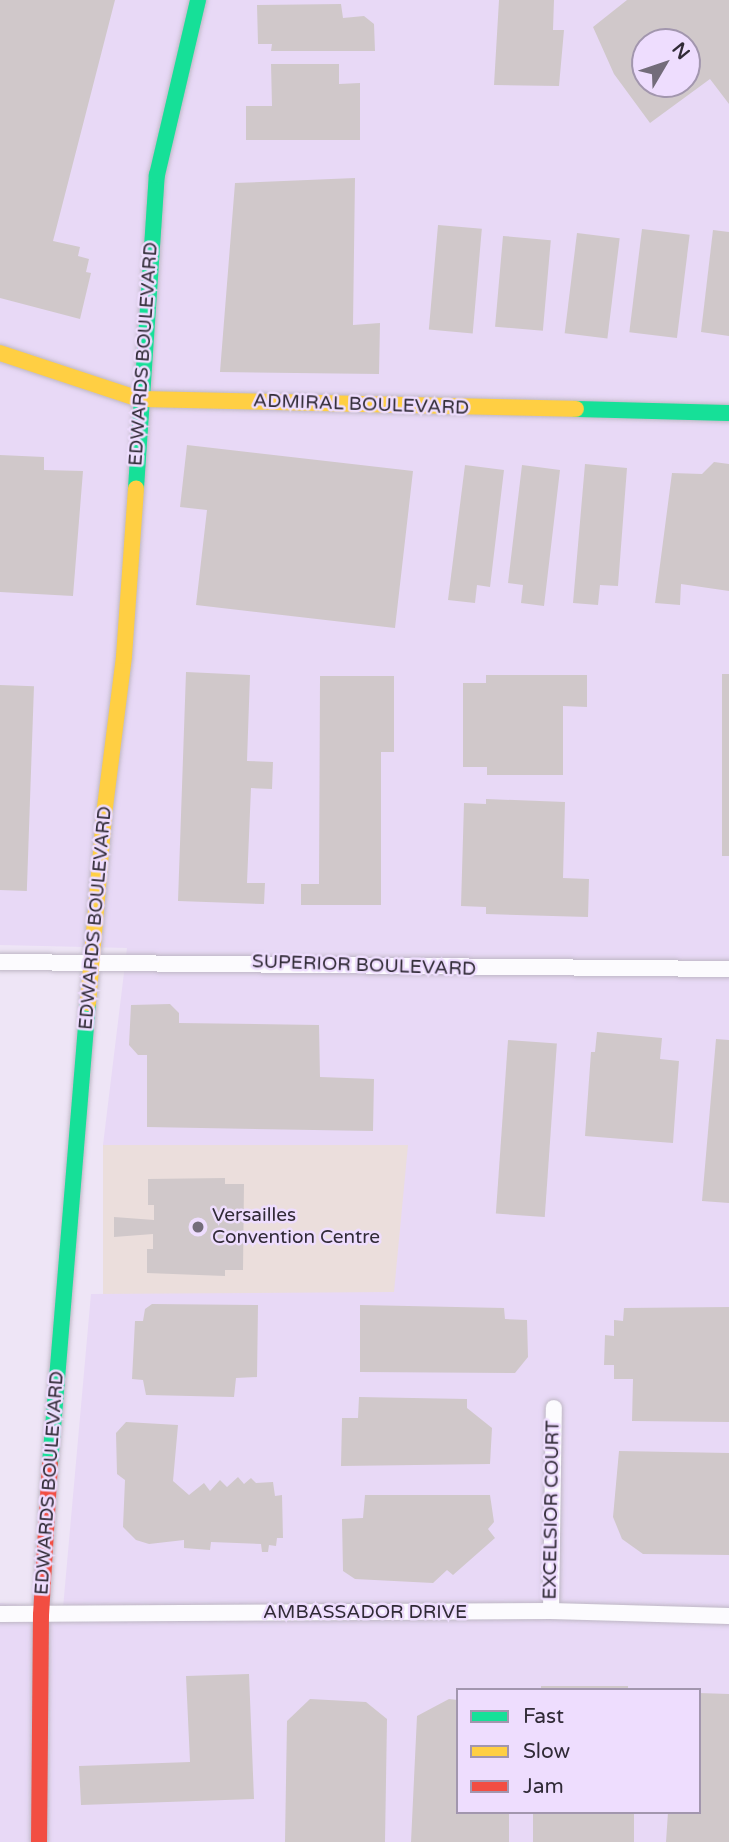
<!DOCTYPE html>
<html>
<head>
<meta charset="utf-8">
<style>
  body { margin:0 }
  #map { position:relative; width:729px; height:1842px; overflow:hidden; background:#eee5f6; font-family:"Varela Round",sans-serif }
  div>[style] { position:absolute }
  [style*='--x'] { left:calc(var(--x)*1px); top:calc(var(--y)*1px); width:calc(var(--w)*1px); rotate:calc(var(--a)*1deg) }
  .commercial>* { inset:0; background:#ebdedc; transform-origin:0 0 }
  .built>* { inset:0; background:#e8d9f6 }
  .building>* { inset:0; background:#d0c8ca; transform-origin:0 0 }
  .roads { filter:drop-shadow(0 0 2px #beb7c4) drop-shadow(0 0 2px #beb7c4) }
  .street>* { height:16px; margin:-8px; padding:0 8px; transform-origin:8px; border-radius:8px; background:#fcfbfe }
  .fast>* { height:16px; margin:-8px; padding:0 8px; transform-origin:8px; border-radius:8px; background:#16e098 }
  .slow>* { height:16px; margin:-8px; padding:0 8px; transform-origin:8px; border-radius:8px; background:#ffcf43 }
  .jam>* { height:16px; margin:-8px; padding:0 8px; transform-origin:8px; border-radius:8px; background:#f24e42 }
  .dots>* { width:19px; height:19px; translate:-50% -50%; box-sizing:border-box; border:4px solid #eeddfe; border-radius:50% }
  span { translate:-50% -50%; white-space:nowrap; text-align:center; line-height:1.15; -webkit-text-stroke:5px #eeddfe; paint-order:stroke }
  .street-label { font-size:19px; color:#312b37 }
  .poi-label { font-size:19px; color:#312b37 }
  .left { translate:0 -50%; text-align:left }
  .legend { position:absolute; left:456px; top:1688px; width:245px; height:126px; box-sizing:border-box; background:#eeddfe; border:2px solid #a296ae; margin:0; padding:9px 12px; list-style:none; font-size:21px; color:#312b37 }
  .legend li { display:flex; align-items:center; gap:14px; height:35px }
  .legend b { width:35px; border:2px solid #a296ae }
  .north { position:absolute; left:631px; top:28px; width:70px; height:70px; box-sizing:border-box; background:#eeddfe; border:2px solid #a296ae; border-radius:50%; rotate:51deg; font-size:19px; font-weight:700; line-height:28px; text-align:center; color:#312b37 }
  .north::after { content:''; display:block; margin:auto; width:24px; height:32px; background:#736c7a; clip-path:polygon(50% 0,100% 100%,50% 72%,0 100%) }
</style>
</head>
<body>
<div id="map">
  <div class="commercial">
    <i style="left:103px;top:1145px;width:306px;height:149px"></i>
  </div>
  <div class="built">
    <i style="clip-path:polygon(evenodd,0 0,729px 0,729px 1842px,0 1842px,0 1603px,63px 1608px,91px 1294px,394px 1292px,408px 1145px,103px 1145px,127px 948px,0 945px,0 0,645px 42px,687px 42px,687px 84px,645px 84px,645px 42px,0 0,458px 1690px,699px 1690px,699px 1812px,458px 1812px,458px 1690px)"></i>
  </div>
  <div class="building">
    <i style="clip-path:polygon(0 0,115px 0,53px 241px,80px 247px,78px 256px,89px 259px,86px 272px,91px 273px,80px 319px,0 298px)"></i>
    <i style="clip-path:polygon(499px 0,554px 0,553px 30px,564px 30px,559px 86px,494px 85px)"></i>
    <i style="clip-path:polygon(evenodd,627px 0,729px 0,729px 104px,710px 79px,650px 123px,614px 74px,593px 27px,627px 0,645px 42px,687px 42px,687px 84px,645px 84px,645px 42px)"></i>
    <i style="clip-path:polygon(341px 4px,343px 18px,364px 16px,374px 24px,375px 51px,271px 51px,272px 44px,258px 44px,257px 5px)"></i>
    <i style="clip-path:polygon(271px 64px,339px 64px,339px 84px,360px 83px,360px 140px,246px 140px,246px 106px,272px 106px)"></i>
    <i style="clip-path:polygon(355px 178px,353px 325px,380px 323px,379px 374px,220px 372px,235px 183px)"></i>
    <i style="left:438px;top:225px;width:44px;height:105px;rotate:5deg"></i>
    <i style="left:642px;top:229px;width:48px;height:104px;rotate:7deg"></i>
    <i style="clip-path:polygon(713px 230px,729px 232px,729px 336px,701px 332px)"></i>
    <i style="left:577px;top:233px;width:43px;height:101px;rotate:7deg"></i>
    <i style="left:503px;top:236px;width:48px;height:91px;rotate:5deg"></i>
    <i style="clip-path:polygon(187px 445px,413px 471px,395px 628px,196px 605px,207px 510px,180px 507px)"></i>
    <i style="clip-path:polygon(0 455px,44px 457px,44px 470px,83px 471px,73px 596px,0 592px)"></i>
    <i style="clip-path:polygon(714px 462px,729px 464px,729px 591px,681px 584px,680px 605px,655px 603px,672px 473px,702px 474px)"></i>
    <i style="clip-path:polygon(585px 464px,627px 468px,618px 586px,600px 585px,598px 605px,573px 603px)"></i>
    <i style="clip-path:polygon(465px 465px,504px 470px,490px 587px,477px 585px,475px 603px,448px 600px)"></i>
    <i style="clip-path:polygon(522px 465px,560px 470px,544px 606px,521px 603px,523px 585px,508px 583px)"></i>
    <i style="clip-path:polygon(186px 672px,250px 675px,247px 761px,273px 762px,272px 789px,251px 788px,247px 883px,265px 883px,264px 904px,178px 901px)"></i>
    <i style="left:722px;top:674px;width:7px;height:182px"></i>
    <i style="clip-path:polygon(486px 675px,587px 675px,587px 707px,563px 706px,563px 775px,487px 775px,487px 767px,463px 767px,463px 683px,486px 683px)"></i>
    <i style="clip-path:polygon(320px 676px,394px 676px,394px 752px,381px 752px,381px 905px,301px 905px,301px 884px,319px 884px)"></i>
    <i style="left:0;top:685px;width:34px;height:205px;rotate:2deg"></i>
    <i style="clip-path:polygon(486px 799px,565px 802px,563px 878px,589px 879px,588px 917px,486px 914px,486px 907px,461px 906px,464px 803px,486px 804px)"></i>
    <i style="clip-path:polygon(170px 1004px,179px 1013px,179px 1023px,319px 1025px,320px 1077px,374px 1079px,373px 1131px,147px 1127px,147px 1055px,138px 1055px,129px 1045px,131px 1005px)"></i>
    <i style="clip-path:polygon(597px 1032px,662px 1038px,660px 1059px,679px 1061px,673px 1143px,585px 1136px,591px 1052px,595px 1052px)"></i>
    <i style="clip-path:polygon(716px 1039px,729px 1040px,729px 1203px,702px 1201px)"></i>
    <i style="left:508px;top:1040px;width:49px;height:174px;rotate:4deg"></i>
    <i style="clip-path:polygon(225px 1178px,225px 1184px,244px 1184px,243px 1270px,225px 1270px,225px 1276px,147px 1273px,147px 1249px,153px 1249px,153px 1234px,114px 1237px,114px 1217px,154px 1220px,154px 1205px,148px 1205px,148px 1179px)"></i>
    <i style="clip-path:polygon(152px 1304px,258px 1305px,257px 1377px,236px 1378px,234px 1397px,146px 1395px,143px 1380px,132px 1379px,135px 1321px,143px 1321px,145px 1309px)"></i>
    <i style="clip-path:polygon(360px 1305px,504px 1308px,505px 1319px,527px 1320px,528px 1357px,515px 1373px,360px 1372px)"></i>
    <i style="clip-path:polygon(729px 1307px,729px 1422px,632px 1421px,633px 1379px,614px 1379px,614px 1365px,604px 1365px,605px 1335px,614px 1336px,614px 1320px,623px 1321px,624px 1308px)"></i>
    <i style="clip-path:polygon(359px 1397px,467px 1399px,467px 1408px,492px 1428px,490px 1464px,341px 1466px,342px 1418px,358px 1418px)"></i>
    <i style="clip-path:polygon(126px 1422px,178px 1425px,173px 1481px,189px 1495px,204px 1483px,210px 1491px,220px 1480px,227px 1487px,238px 1477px,244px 1484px,251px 1478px,256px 1483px,273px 1482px,275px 1496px,282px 1495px,283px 1538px,277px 1538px,276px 1546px,269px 1545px,268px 1552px,262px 1552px,261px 1544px,211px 1542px,210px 1550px,184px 1548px,184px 1540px,149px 1544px,136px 1540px,123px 1527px,125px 1480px,117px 1474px,116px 1433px)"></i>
    <i style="clip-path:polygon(619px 1451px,729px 1453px,729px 1555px,643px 1554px,622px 1539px,613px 1517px)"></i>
    <i style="clip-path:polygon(365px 1495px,490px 1495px,494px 1522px,488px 1529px,495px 1538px,453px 1575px,447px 1570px,433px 1583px,355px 1579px,343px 1571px,342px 1519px,363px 1518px)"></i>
    <i style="clip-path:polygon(249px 1674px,254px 1799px,81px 1805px,79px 1766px,190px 1762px,186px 1676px)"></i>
    <i style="left:541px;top:1686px;width:87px;height:5px"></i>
    <i style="clip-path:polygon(699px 1693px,729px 1694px,729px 1842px,666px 1842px,668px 1812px,699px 1812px)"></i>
    <i style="clip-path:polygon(310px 1699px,366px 1702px,387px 1719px,385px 1842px,285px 1842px,287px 1721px)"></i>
    <i style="clip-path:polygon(449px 1699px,458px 1700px,458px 1812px,509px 1812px,509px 1842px,411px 1842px,417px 1716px)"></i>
    <i style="left:533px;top:1812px;width:101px;height:30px"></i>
  </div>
  <div class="roads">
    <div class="street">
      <i style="--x:0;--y:962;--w:729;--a:0.55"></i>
      <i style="--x:551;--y:1611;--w:203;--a:-89.2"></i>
      <i style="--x:0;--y:1614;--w:551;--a:-0.31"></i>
      <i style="--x:551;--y:1611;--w:178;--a:1.6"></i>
    </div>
    <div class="fast">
      <i style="--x:576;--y:409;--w:153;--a:1.5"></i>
      <i style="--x:136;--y:488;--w:314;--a:-86.2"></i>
      <i style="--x:157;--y:175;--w:180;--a:-76.8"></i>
      <i style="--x:50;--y:1464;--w:463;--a:-85.3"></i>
    </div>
    <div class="slow">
      <i style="--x:0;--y:353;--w:146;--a:18.3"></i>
      <i style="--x:139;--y:399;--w:437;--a:1.3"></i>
      <i style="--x:88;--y:1003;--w:189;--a:-85.1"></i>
      <i style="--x:104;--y:815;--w:160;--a:-82.8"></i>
      <i style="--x:124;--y:656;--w:168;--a:-85.9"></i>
    </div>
    <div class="jam">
      <i style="--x:39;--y:1842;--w:227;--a:-89.5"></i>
      <i style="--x:41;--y:1615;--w:151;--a:-86.6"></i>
    </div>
  </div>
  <div class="dots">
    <i style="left:198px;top:1227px;background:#736c7a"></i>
  </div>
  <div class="street-label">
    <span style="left:144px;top:354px;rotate:-86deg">EDWARDS BOULEVARD</span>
    <span style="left:361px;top:405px;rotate:2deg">ADMIRAL BOULEVARD</span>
    <span style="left:96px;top:918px;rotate:-85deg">EDWARDS BOULEVARD</span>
    <span style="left:364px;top:966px;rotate:2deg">SUPERIOR BOULEVARD</span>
    <span style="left:50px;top:1483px;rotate:-86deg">EDWARDS BOULEVARD</span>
    <span style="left:552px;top:1510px;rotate:-89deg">EXCELSIOR COURT</span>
    <span style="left:365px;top:1613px">AMBASSADOR DRIVE</span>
  </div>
  <div class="poi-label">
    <span class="left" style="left:212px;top:1227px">Versailles<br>Convention Centre</span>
  </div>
  <ul class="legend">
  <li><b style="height:9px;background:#16e098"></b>Fast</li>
  <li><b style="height:9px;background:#ffcf43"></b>Slow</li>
  <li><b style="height:9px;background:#f24e42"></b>Jam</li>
  </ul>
  <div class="north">N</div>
</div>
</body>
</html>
